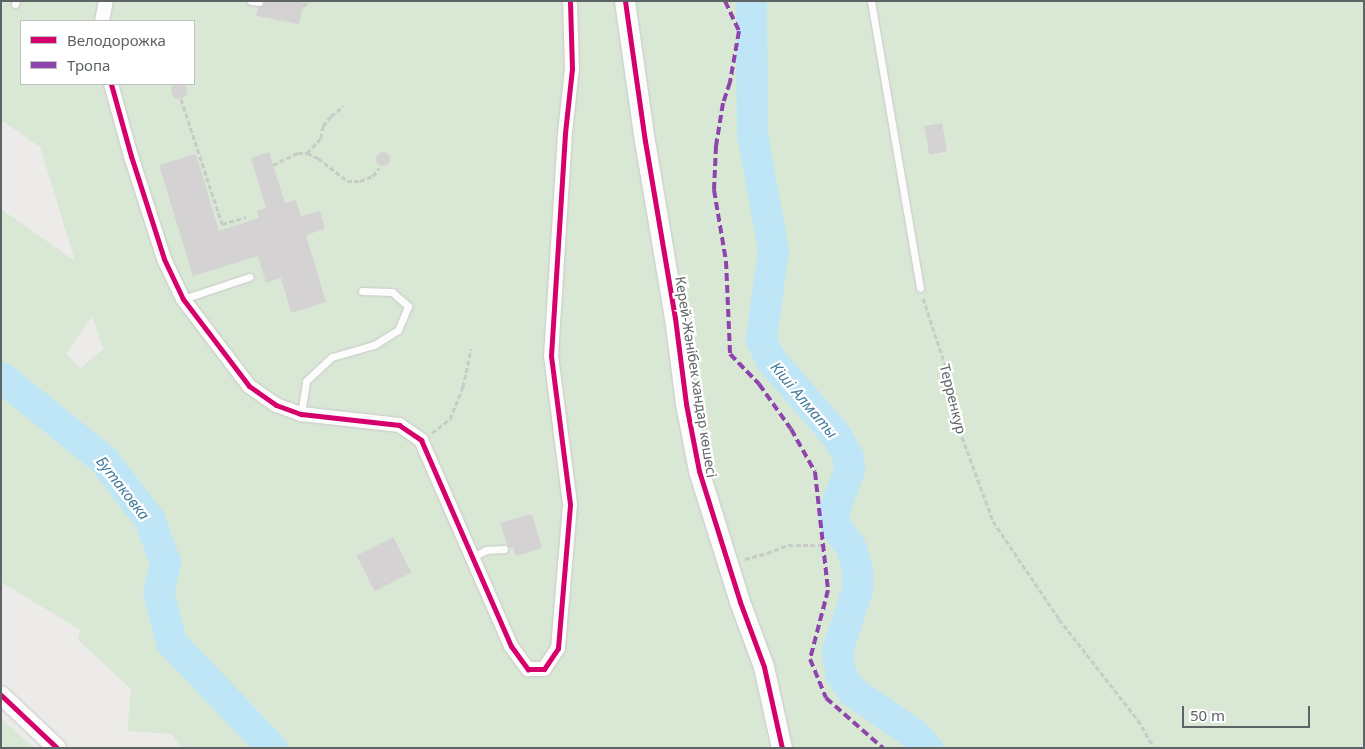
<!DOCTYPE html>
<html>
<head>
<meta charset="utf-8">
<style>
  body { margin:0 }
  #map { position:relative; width:1365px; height:749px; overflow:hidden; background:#edebe9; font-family:"Noto Sans",sans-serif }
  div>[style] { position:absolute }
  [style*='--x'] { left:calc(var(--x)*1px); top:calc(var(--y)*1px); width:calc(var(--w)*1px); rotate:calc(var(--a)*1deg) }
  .green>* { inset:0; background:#d9e8d5 }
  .river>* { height:31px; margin:-15.5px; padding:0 15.5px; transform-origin:15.5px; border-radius:15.5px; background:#bfe6f6 }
  .building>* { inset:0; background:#d4d2d2; transform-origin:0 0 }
  .round { border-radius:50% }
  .path>* { height:3px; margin-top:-1.5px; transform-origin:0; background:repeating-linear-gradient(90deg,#c7ccc9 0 5px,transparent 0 7.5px) }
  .roads { filter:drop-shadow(0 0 1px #c8c8c8) drop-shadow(0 0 1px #c8c8c8) }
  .service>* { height:7px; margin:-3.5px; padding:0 3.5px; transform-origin:3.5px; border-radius:3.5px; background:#fcfcfc }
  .minor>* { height:14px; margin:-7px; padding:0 7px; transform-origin:7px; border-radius:7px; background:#fcfcfc }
  .tertiary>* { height:18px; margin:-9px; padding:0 9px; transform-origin:9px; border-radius:9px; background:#fcfcfc }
  .secondary>* { height:20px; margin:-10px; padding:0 10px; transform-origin:10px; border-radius:10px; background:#fcfcfc }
  .quiet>* { height:4px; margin-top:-2px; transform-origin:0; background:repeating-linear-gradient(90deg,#8e44ad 0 8px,transparent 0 12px) }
  .cycleway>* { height:5px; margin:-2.5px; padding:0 2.5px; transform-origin:2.5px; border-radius:2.5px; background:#d6006c }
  span { translate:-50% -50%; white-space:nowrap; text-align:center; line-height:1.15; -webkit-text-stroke:4.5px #fff; paint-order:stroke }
  .street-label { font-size:14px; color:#5e6366 }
  .water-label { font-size:15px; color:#427b9b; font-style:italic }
  .frame { position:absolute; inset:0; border:2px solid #5e6366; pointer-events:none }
  .legend { position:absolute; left:20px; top:20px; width:175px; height:65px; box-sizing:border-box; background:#fff; border:1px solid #bfc1c2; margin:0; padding:6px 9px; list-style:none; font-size:15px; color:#5e6366 }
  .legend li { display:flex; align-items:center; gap:10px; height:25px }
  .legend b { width:25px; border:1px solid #bfc1c2 }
  .scale { position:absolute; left:1182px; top:706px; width:128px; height:22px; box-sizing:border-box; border:2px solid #5e6366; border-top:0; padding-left:6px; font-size:15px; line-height:18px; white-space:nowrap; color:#5e6366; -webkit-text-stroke:4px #fff; paint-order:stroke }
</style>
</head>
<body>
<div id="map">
  <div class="green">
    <i style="clip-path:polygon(evenodd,1px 1px,1364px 1px,1364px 748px,182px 748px,171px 734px,127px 731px,131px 689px,78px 640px,80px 630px,1px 582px,1px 209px,75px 261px,40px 147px,1px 120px,1px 1px,21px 21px,194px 21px,194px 84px,21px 84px,21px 21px,1px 1px,92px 316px,103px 349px,81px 368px,66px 354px,92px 316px)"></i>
    <i style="clip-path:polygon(1px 718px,34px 748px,1px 748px)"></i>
  </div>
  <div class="river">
    <i style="--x:751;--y:1;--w:133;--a:89.6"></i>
    <i style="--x:752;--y:134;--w:117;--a:79.7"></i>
    <i style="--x:773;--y:249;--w:91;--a:97.6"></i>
    <i style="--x:761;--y:339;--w:22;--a:66"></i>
    <i style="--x:770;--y:359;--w:101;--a:49"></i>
    <i style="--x:836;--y:435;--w:25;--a:61"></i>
    <i style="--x:848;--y:457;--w:13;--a:86"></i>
    <i style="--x:849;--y:470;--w:45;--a:110.9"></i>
    <i style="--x:833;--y:512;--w:15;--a:79"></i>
    <i style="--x:836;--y:527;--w:24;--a:54"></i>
    <i style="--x:850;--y:546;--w:24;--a:73"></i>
    <i style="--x:857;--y:569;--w:20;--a:90"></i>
    <i style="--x:857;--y:589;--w:65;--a:107.9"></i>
    <i style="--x:837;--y:651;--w:22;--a:82"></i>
    <i style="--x:840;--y:673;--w:22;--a:56"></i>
    <i style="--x:852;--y:691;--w:75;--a:34.7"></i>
    <i style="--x:914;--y:734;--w:19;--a:47"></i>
    <i style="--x:1;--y:377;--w:131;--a:38.8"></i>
    <i style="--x:103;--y:459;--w:76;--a:52.5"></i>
    <i style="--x:149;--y:519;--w:46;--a:69.6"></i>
    <i style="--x:165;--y:562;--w:31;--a:103"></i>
    <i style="--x:158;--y:592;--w:52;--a:75.4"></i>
    <i style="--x:171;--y:642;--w:146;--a:46.4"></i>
  </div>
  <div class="building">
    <i style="clip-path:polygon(264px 1px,304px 1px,299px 24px,256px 16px,258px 7px,263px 6px)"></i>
    <i class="round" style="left:171px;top:83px;width:16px;height:16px"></i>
    <i style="left:942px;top:123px;width:29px;height:18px;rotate:80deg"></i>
    <i class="round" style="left:376px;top:152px;width:14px;height:14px"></i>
    <i style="clip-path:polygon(269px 152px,285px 203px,296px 200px,301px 216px,320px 211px,325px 229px,306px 235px,326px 302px,291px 313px,281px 278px,266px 283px,258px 256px,193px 276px,159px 165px,196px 154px,219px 231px,259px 218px,257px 211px,266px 208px,251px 158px)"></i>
    <i style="clip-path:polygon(532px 514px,542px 548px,516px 556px,513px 547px,509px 548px,507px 544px,500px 523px)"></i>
    <i style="left:393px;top:537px;width:40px;height:41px;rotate:63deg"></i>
  </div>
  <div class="path">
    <i style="--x:303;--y:6;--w:8;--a:-40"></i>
    <i style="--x:181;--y:99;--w:132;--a:71.8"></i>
    <i style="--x:222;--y:224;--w:25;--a:-16"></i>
    <i style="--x:307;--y:153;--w:21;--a:-47"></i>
    <i style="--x:321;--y:138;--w:12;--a:-81"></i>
    <i style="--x:323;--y:126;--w:13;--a:-51"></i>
    <i style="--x:331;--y:116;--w:16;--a:-38"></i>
    <i style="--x:273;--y:165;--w:28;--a:-26"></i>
    <i style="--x:298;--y:153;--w:9;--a:0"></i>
    <i style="--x:307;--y:153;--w:12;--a:24"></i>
    <i style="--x:318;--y:158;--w:37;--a:38"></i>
    <i style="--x:347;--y:181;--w:13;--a:0"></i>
    <i style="--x:360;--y:181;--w:14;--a:-21"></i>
    <i style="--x:373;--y:176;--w:10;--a:-53"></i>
    <i style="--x:923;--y:298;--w:77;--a:71.8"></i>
    <i style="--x:947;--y:371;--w:68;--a:77.2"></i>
    <i style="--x:962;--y:437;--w:90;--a:69.7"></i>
    <i style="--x:993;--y:521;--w:118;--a:56"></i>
    <i style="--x:1059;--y:619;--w:128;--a:52"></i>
    <i style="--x:1138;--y:720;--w:32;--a:60"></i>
    <i style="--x:432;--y:433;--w:23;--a:-38"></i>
    <i style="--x:450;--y:419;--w:35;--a:-68"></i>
    <i style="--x:463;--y:387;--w:39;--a:-78"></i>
    <i style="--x:745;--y:559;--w:23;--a:-15"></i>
    <i style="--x:767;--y:553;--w:22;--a:-21"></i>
    <i style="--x:788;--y:545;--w:34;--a:0"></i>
  </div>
  <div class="roads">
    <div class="service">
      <i style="--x:251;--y:1;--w:8;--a:7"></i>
      <i style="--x:871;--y:1;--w:291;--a:80.3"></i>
      <i style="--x:15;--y:4;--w:3;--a:-72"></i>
      <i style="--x:183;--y:299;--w:70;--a:-18.4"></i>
      <i style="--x:301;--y:414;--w:33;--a:-81"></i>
      <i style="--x:306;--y:381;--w:35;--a:-43"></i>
      <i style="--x:332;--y:357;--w:44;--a:-15.9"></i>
      <i style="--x:374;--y:345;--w:28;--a:-32"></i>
      <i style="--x:398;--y:330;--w:26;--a:-67"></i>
      <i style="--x:408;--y:306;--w:21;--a:-139"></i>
      <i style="--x:392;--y:292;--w:30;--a:-178"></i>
      <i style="--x:473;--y:557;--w:15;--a:-28"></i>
      <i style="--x:486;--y:550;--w:18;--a:-3"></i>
    </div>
    <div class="minor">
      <i style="--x:102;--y:21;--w:20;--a:-79"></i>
      <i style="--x:111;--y:84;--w:75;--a:74.5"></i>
      <i style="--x:131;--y:156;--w:108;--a:72.2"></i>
      <i style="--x:164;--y:259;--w:44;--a:64.6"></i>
      <i style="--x:183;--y:299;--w:109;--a:52.8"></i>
      <i style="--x:249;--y:386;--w:33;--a:35"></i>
      <i style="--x:276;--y:405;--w:27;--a:20"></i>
      <i style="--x:301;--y:414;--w:99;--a:6.4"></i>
      <i style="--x:399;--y:425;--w:27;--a:34"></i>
      <i style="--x:421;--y:440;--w:225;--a:66.4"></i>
      <i style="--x:511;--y:646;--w:29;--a:54"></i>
      <i style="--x:528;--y:669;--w:16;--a:0"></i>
      <i style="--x:544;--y:669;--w:25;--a:-56"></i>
      <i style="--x:558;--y:648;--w:144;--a:-85.2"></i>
      <i style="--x:570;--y:504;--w:149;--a:-97.3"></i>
      <i style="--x:551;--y:356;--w:223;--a:-86.4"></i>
      <i style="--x:565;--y:133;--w:64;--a:-83.8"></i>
      <i style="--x:572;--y:69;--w:68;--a:-91.7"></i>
    </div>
    <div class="tertiary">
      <i style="--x:1;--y:695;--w:77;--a:43.4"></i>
    </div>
    <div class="secondary">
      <i style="--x:625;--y:1;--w:141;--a:81.9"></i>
      <i style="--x:645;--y:141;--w:180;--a:80.4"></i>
      <i style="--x:675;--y:318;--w:87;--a:82.7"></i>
      <i style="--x:686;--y:404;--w:68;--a:79"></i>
      <i style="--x:699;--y:471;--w:137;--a:72.6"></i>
      <i style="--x:740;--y:602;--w:69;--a:69.7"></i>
      <i style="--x:764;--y:667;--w:83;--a:77.5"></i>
    </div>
  </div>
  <div class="quiet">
    <i style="--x:725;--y:1;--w:33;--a:65"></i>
    <i style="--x:739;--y:31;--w:52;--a:100"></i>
    <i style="--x:730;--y:82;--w:22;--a:108"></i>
    <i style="--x:723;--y:103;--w:44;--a:99.2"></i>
    <i style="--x:716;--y:146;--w:44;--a:92.6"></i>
    <i style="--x:714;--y:190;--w:72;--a:80.4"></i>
    <i style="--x:726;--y:261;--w:93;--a:87.5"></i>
    <i style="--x:730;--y:354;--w:42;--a:46"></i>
    <i style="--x:759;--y:384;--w:55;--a:54.6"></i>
    <i style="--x:791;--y:429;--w:49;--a:60.8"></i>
    <i style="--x:815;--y:472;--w:119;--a:83.7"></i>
    <i style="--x:828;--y:590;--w:71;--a:104.6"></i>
    <i style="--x:810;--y:659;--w:42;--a:67.7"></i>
    <i style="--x:826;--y:698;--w:76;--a:41.3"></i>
  </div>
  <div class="cycleway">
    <i style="--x:625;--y:1;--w:141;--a:81.9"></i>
    <i style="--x:645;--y:141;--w:180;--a:80.4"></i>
    <i style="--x:675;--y:318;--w:87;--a:82.7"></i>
    <i style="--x:686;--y:404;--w:68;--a:79"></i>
    <i style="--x:699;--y:471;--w:137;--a:72.6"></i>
    <i style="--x:740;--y:602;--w:69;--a:69.7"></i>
    <i style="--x:764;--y:667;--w:83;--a:77.5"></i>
    <i style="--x:111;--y:84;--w:75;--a:74.5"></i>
    <i style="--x:131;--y:156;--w:108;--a:72.2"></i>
    <i style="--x:164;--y:259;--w:44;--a:64.6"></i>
    <i style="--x:183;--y:299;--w:109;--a:52.8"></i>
    <i style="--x:249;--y:386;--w:33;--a:35"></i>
    <i style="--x:276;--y:405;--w:27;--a:20"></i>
    <i style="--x:301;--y:414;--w:99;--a:6.4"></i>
    <i style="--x:399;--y:425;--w:27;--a:34"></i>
    <i style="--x:421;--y:440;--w:225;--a:66.4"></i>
    <i style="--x:511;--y:646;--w:29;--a:54"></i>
    <i style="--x:528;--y:669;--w:16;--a:0"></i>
    <i style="--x:544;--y:669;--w:25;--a:-56"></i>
    <i style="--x:558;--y:648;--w:144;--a:-85.2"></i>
    <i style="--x:570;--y:504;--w:149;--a:-97.3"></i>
    <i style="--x:551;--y:356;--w:223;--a:-86.4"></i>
    <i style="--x:565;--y:133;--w:64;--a:-83.8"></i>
    <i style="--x:572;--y:69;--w:68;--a:-91.7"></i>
    <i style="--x:1;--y:695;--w:77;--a:43.4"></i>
  </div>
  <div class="street-label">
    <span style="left:696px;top:377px;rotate:81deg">Керей-Жәнібек хандар көшесі</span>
    <span style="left:953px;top:399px;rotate:76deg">Терренкур</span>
  </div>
  <div class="water-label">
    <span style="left:804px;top:400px;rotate:50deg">Кіші Алматы</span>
    <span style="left:123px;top:488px;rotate:52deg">Бутаковка</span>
  </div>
  <div class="frame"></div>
  <ul class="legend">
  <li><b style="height:6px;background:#d6006c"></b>Велодорожка</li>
  <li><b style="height:6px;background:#8e44ad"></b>Тропа</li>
  </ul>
  <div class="scale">50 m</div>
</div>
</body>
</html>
